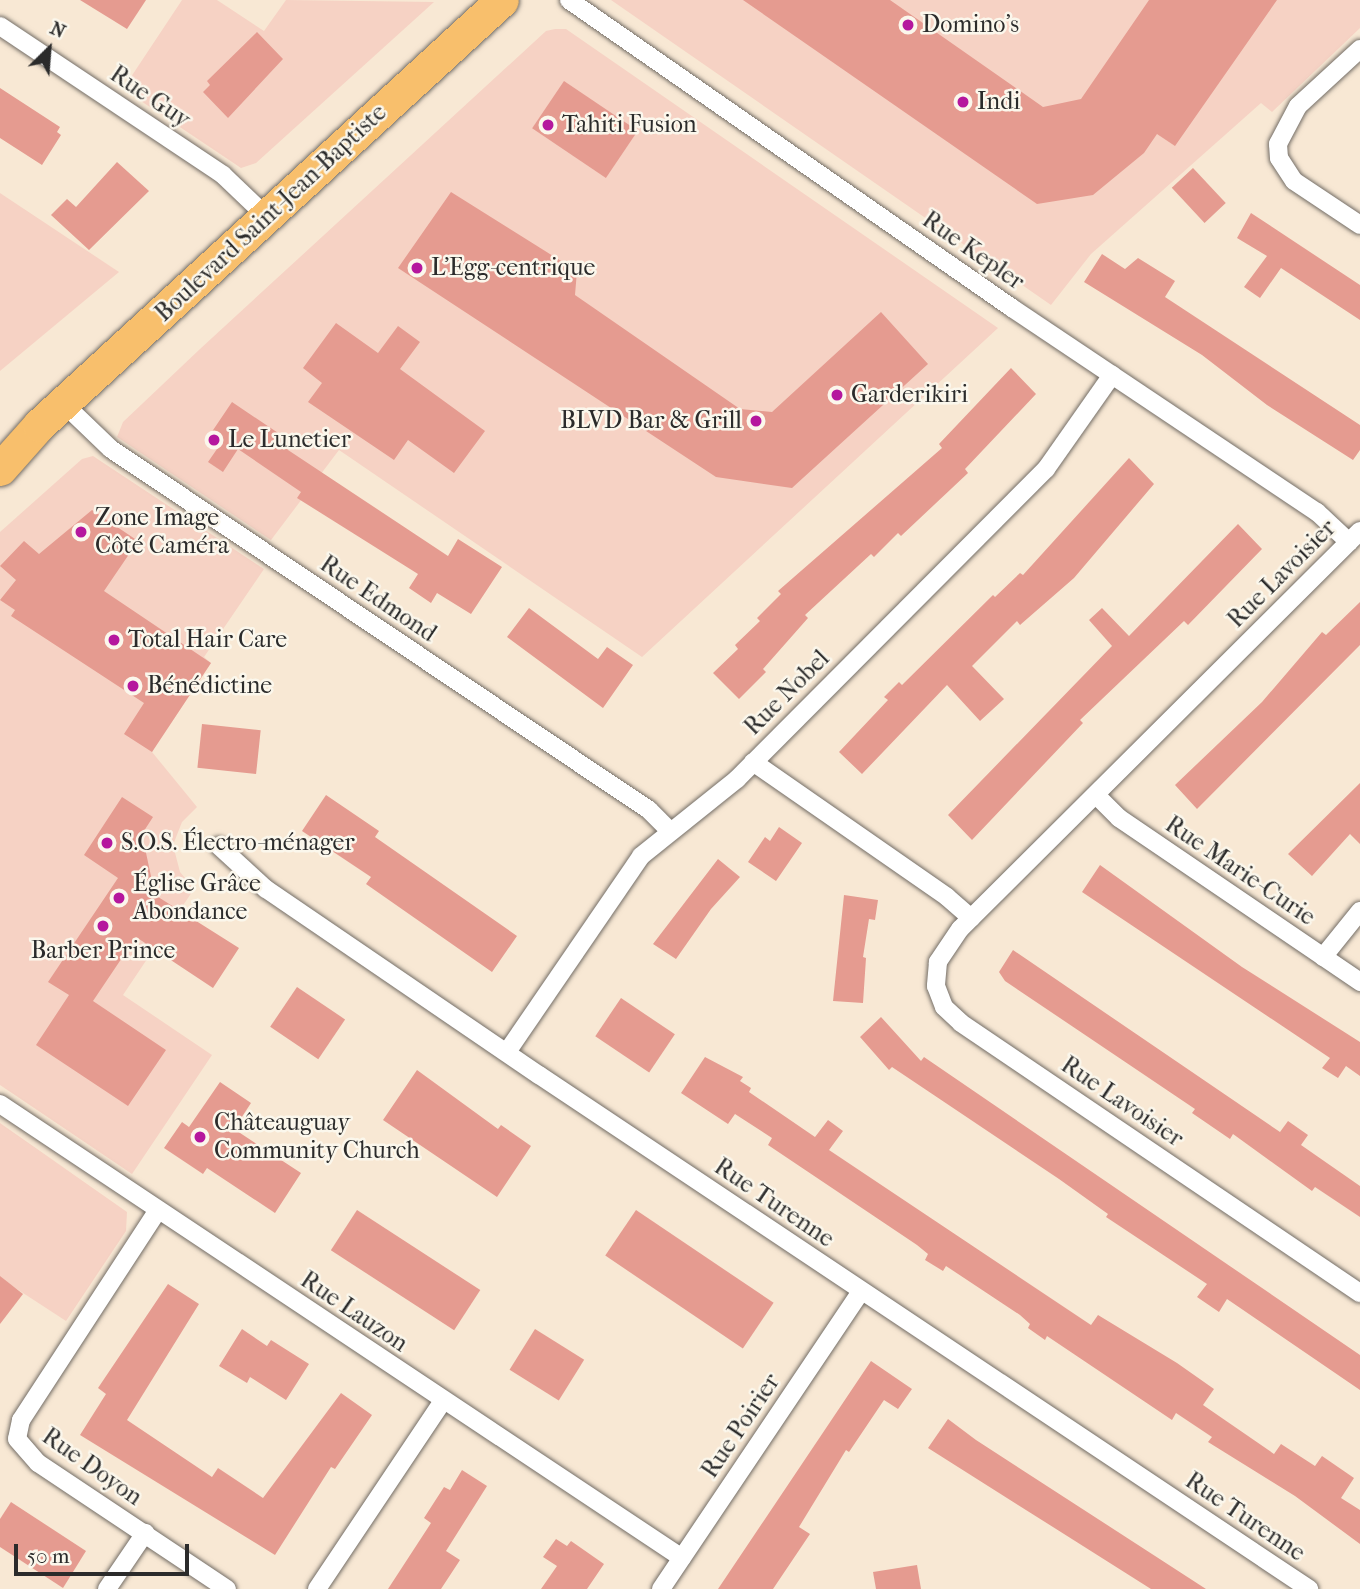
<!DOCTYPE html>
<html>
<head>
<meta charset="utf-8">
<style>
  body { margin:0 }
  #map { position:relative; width:1360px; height:1589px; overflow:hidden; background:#f8e8d4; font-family:"IM FELL French Canon",serif }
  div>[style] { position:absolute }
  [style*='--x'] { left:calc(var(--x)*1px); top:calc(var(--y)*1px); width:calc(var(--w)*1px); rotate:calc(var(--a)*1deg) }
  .built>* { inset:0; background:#f6d2c4 }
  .building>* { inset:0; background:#e59b90; transform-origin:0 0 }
  .roads { filter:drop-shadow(0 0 2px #736d66) drop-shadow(0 0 2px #736d66) }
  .street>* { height:18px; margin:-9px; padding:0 9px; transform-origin:9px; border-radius:9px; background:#fff }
  .highway>* { height:33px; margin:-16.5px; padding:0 16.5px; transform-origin:16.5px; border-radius:16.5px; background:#f8bf6c }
  .dots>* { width:19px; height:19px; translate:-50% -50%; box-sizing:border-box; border:4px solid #fbf7ec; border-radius:50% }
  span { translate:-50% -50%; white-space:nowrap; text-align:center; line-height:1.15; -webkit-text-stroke:5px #fbf7ec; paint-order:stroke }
  .poi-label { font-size:24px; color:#2b2b2b }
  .left { translate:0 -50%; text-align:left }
  .right { translate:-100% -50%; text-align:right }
  .street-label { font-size:24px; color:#2b2b2b }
  .north { position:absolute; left:14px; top:14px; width:70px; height:70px; -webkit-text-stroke:5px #fbf7ec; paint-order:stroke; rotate:25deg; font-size:19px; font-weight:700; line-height:28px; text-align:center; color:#2b2b2b }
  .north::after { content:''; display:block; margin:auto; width:24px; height:32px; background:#2b2b2b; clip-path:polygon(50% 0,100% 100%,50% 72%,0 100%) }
  .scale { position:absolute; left:14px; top:1544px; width:175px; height:32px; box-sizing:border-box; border:4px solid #2b2b2b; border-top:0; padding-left:9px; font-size:21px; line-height:24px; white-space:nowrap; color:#2b2b2b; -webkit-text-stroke:5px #fbf7ec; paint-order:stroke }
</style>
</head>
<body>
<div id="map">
  <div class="built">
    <i style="clip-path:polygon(182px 0,217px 0,264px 31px,286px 0,434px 2px,256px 163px,241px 168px,123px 89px)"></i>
    <i style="clip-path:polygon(611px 0,1360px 0,1360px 28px,1272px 112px,1261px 103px,1091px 254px,1051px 305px)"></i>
    <i style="clip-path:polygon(555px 29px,566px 29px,998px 328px,642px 657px,339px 450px,271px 540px,117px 437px,123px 422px,200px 349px,546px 31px)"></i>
    <i style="clip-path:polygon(0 193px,119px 272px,0 371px)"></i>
    <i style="clip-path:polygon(93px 456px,264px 569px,204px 657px,211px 663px,152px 752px,197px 807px,182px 822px,173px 845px,180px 872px,194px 889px,123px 995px,212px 1055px,132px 1174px,0 1085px,0 532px,82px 459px)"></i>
    <i style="clip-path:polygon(0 1123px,127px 1212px,126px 1231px,66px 1321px,0 1278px)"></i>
  </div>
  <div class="building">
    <i style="clip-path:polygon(80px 0,146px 0,127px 29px)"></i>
    <i style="clip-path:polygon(743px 0,890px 0,1043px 107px,1081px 99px,1149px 0,1277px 0,1175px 146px,1157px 134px,1144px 153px,1093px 195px,1037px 204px)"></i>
    <i style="clip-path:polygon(257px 32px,283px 59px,228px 118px,203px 92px,210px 85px,207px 81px)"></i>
    <i style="left:564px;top:81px;width:89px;height:57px;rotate:34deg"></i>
    <i style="clip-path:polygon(0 88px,60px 127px,57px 132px,61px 135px,42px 165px,0 138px)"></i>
    <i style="clip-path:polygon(117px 162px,149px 191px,89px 250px,51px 215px,67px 199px,76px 207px)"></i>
    <i style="left:1193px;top:168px;width:48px;height:29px;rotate:47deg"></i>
    <i style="clip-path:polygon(451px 192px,577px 271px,575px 295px,740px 409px,772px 412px,881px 312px,928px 364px,792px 488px,716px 477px,398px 268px)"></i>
    <i style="clip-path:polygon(1251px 213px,1360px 285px,1360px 320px,1281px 268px,1260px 298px,1244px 287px,1267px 256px,1237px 238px)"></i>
    <i style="clip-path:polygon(1102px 254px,1125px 269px,1138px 258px,1175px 281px,1165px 297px,1360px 425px,1360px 450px,1353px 460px,1267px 405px,1202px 355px,1084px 282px)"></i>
    <i style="clip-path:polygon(336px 323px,378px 353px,398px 326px,420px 342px,400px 369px,485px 431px,454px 473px,408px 440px,394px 460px,308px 402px,322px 383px,303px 368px)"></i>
    <i style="clip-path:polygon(1011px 368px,1036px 394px,965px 469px,968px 473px,901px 536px,898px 533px,874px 557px,871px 554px,805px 615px,808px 618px,763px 669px,766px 672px,739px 699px,713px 673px,738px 649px,735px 645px,760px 621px,757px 618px,781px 594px,778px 591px,942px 448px,939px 444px)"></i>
    <i style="clip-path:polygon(232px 402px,293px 443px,288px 450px,448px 556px,458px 539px,502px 567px,471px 614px,437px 593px,431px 603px,409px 588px,418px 574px,297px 498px,301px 492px,238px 449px,223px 472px,208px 462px,217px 449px,205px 442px)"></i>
    <i style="clip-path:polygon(1129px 458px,1154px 484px,1074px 578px,1020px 625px,1017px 621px,972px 666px,1004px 699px,980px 721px,947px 685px,862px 774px,839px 752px,888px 700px,884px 697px,899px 682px,902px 685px,993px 595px,995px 597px,1020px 573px,1023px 575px)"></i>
    <i style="clip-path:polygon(92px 510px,138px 541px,104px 591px,211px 663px,152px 752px,124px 734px,144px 703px,11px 616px,15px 610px,0 600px,16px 580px,0 566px,24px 541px,39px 554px)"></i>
    <i style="clip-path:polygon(1238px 524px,1262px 549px,1188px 625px,1184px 621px,1080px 720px,1083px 723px,972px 840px,948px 815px,1112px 646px,1089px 620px,1102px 608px,1129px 636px)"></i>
    <i style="clip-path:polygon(1360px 602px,1360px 645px,1197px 809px,1175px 785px,1262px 702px,1322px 632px,1326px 635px)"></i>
    <i style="clip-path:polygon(529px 608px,598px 659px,607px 647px,633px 665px,603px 708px,507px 637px)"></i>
    <i style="left:202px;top:724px;width:59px;height:44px;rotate:6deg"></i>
    <i style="clip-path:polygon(1360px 783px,1360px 844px,1350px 834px,1312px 876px,1288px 854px)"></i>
    <i style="clip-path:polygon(326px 795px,379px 831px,375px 837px,517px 936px,492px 972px,366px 884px,371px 877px,302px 831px)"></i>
    <i style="clip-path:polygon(122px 797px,153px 817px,142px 834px,155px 895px,239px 948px,213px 988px,136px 937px,93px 1001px,166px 1050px,128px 1106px,36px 1045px,69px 995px,48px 982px,118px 878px,84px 855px)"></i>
    <i style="clip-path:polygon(779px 827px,802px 843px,776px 881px,748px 862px,765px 837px,770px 841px)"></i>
    <i style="clip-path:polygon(718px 859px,740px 877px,711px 909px,676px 959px,653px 944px)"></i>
    <i style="clip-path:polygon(1100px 865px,1242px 967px,1360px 1042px,1360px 1076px,1346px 1066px,1338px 1078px,1322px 1068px,1330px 1058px,1082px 892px)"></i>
    <i style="clip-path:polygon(844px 895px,878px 900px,875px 920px,869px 919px,863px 957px,866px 958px,863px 1003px,833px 1001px)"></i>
    <i style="clip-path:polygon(1013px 950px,1280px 1132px,1288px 1121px,1308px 1135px,1301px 1145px,1360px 1186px,1360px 1217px,1315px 1187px,1312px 1191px,1233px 1134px,1230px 1139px,1192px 1113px,1195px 1109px,1005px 981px,999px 972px)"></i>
    <i style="left:297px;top:987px;width:58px;height:48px;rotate:34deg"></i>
    <i style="left:621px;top:998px;width:65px;height:46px;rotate:34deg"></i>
    <i style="clip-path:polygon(881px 1017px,921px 1061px,924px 1057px,1360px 1355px,1360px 1390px,1227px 1299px,1219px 1312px,1197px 1297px,1207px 1284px,1106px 1217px,1108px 1214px,1059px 1179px,892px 1067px,889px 1070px,860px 1037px)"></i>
    <i style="clip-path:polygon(705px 1057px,743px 1077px,740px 1081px,751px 1088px,749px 1092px,815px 1137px,828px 1120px,843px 1131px,829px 1150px,1091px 1325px,1098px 1315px,1177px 1363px,1214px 1389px,1203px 1405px,1274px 1454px,1281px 1444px,1315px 1466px,1322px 1456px,1354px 1478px,1341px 1498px,1360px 1510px,1360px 1544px,1295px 1496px,1208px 1442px,1212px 1437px,1176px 1413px,1172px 1420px,1047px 1336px,1045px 1340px,1028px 1328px,1030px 1324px,1020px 1315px,946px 1266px,943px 1271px,925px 1260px,928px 1254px,917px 1245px,768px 1145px,772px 1138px,735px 1114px,728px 1124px,681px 1093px)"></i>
    <i style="clip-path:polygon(417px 1070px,498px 1129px,501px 1125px,531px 1146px,497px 1197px,383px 1120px)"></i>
    <i style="clip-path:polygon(220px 1082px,251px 1103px,234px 1129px,301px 1173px,275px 1213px,207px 1168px,203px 1174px,164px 1148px,182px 1122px,189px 1127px)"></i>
    <i style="left:357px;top:1210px;width:147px;height:48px;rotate:33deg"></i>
    <i style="left:636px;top:1210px;width:166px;height:55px;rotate:34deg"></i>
    <i style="clip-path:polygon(0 1276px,23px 1294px,0 1324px)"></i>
    <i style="clip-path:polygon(168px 1284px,199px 1304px,127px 1420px,212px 1477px,218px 1468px,263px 1498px,341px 1393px,372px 1415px,335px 1469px,331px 1467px,275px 1555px,80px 1435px,106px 1394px,98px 1388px)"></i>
    <i style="clip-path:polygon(242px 1329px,267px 1346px,271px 1340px,309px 1364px,286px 1400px,250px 1377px,247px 1383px,219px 1366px)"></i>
    <i style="left:535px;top:1329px;width:58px;height:48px;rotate:32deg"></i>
    <i style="clip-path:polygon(871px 1361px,912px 1389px,898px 1409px,884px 1400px,849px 1452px,846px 1450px,799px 1527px,810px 1534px,773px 1589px,718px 1589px)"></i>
    <i style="clip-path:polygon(948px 1419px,976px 1440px,1206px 1589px,1151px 1589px,928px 1448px)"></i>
    <i style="clip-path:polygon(462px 1470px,487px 1486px,446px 1551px,460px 1560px,441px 1589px,388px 1589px,431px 1523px,424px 1518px,444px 1487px,450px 1490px)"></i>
    <i style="clip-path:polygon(11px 1502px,86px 1551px,63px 1588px,0 1547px,0 1519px)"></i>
    <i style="clip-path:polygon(556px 1539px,567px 1546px,571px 1541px,604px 1564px,587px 1589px,541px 1589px,557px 1566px,543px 1557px)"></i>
    <i style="clip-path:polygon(917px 1565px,921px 1589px,876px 1589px,873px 1572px)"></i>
  </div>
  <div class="roads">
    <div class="street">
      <i style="--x:569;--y:0;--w:540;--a:34.81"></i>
      <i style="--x:1012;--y:308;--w:367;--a:33.8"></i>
      <i style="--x:1317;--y:512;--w:44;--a:43.2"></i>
      <i style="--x:0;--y:26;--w:268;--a:33.7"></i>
      <i style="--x:223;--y:175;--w:61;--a:43.7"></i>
      <i style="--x:1360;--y:49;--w:84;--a:137.4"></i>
      <i style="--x:1298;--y:106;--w:43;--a:117.8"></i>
      <i style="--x:1278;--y:144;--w:14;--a:86"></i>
      <i style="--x:1279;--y:158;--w:27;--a:57"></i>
      <i style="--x:1294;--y:181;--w:79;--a:33.7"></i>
      <i style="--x:63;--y:403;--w:66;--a:43.8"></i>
      <i style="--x:111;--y:449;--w:648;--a:33.86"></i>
      <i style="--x:649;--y:810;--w:30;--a:45"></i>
      <i style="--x:1360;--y:531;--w:564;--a:135.14"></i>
      <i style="--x:960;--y:929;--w:40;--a:124"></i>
      <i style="--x:938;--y:962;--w:24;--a:95"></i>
      <i style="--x:936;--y:986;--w:22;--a:69"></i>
      <i style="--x:944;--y:1007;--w:23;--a:43"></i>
      <i style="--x:961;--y:1023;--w:482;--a:34.1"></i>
      <i style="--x:753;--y:762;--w:236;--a:34.8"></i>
      <i style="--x:947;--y:897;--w:32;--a:41"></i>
      <i style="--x:1097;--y:796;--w:31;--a:45"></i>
      <i style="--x:1119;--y:818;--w:292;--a:34.2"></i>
      <i style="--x:219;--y:846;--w:64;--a:42.5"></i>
      <i style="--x:266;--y:889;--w:330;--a:34.3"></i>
      <i style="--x:539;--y:1075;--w:926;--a:33.72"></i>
      <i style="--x:1323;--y:957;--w:59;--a:-51.2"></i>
      <i style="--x:507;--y:1052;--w:237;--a:-55.6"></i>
      <i style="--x:641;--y:856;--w:123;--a:-38.7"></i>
      <i style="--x:737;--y:779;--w:438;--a:-45.1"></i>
      <i style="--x:1046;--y:469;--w:115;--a:-54.9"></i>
      <i style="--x:0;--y:1104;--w:819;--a:33.65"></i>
      <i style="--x:158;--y:1210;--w:251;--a:123.1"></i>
      <i style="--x:21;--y:1420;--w:19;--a:102"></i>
      <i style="--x:17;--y:1439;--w:32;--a:49"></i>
      <i style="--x:38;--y:1463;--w:227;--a:33.7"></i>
      <i style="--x:107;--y:1589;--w:68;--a:-55.8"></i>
      <i style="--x:317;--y:1589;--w:226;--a:-56.2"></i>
      <i style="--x:661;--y:1589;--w:359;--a:-56.1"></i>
    </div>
    <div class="highway">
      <i style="--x:0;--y:469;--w:59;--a:-48.4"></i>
      <i style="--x:39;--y:425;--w:628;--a:-42.55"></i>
    </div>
  </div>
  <div class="dots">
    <i style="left:908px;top:25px;background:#b5179e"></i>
    <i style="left:963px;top:102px;background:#b5179e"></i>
    <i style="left:548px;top:125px;background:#b5179e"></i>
    <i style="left:417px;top:268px;background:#b5179e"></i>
    <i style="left:837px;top:395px;background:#b5179e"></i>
    <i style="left:756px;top:421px;background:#b5179e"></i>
    <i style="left:214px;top:440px;background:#b5179e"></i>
    <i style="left:81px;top:532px;background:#b5179e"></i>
    <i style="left:114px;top:640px;background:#b5179e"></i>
    <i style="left:133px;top:686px;background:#b5179e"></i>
    <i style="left:107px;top:843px;background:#b5179e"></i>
    <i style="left:119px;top:898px;background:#b5179e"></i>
    <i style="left:103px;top:926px;background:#b5179e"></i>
    <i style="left:200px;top:1137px;background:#b5179e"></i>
  </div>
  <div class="poi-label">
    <span class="left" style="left:922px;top:25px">Domino's</span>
    <span class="left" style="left:977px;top:102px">Indi</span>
    <span class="left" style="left:562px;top:125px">Tahiti Fusion</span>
    <span class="left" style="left:431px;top:268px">L'Egg-centrique</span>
    <span class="left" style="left:851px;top:395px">Garderikiri</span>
    <span class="right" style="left:742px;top:421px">BLVD Bar &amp; Grill</span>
    <span class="left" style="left:228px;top:440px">Le Lunetier</span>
    <span class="left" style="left:95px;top:532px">Zone Image<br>Côté Caméra</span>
    <span class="left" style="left:128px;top:640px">Total Hair Care</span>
    <span class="left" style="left:147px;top:686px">Bénédictine</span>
    <span class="left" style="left:121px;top:843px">S.O.S. Électro-ménager</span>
    <span class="left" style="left:133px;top:898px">Église Grâce<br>Abondance</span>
    <span style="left:103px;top:951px">Barber Prince</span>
    <span class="left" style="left:214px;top:1137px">Châteauguay<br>Community Church</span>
  </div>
  <div class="street-label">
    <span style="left:150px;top:97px;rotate:34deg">Rue Guy</span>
    <span style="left:271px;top:213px;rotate:-43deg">Boulevard Saint-Jean-Baptiste</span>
    <span style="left:973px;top:251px;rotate:35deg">Rue Kepler</span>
    <span style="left:1282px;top:574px;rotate:-45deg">Rue Lavoisier</span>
    <span style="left:378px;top:599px;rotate:34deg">Rue Edmond</span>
    <span style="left:787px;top:693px;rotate:-45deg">Rue Nobel</span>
    <span style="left:1240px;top:871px;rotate:34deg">Rue Marie-Curie</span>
    <span style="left:1122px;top:1102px;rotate:34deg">Rue Lavoisier</span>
    <span style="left:774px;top:1203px;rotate:34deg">Rue Turenne</span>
    <span style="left:354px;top:1312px;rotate:34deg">Rue Lauzon</span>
    <span style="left:741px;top:1426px;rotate:-56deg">Rue Poirier</span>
    <span style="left:92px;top:1467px;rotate:35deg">Rue Doyon</span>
    <span style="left:1245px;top:1517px;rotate:34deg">Rue Turenne</span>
  </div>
  <div class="north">N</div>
  <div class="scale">50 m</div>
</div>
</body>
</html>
